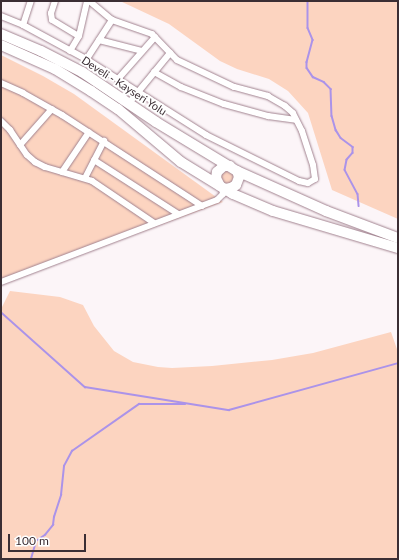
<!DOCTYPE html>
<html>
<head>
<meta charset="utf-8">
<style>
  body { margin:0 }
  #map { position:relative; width:399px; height:560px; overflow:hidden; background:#fcf5f8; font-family:Lato,sans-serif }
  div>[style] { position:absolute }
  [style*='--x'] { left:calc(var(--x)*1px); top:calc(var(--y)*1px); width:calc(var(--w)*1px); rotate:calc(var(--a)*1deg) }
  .green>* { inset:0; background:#fcd4c0 }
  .stream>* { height:1.5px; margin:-0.75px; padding:0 0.75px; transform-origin:0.75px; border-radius:0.75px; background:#ab93e9 }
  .roads { filter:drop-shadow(0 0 1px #a1828f) drop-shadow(0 0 1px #a1828f) }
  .minor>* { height:6px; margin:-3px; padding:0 3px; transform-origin:3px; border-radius:3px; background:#fff }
  .trunk>* { height:10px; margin:-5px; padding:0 5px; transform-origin:5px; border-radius:5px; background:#fff }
  span { translate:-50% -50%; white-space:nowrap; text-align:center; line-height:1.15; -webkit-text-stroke:3.5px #fff; paint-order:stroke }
  .street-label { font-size:11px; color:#3b2e34 }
  .frame { position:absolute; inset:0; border:2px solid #3b2e34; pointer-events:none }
  .scale { position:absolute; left:8px; top:534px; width:78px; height:18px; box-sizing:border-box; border:2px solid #3b2e34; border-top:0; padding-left:5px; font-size:12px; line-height:14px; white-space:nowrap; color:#3b2e34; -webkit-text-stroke:3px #fff; paint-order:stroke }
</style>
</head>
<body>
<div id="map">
  <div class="green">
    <i style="clip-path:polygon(120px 1px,398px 1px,398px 219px,332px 190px,308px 113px,288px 91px,269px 79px,237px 69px,220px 61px,169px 24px)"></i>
    <i style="clip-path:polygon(1px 55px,43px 76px,74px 94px,223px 202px,92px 250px,1px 279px)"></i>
    <i style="clip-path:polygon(229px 170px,235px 177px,230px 185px,222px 183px,220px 174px)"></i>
    <i style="clip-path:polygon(10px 291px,60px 297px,83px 305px,94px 326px,114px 351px,133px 362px,158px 367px,172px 368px,212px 366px,272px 360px,313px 353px,391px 332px,398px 352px,398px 559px,1px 559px,1px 309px)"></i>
  </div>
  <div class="stream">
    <i style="--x:308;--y:1;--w:27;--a:90"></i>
    <i style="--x:308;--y:28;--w:13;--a:67"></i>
    <i style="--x:313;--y:40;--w:23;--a:105"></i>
    <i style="--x:307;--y:62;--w:6;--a:90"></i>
    <i style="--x:307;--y:68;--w:11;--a:56"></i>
    <i style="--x:313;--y:77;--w:12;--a:24"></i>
    <i style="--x:324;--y:82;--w:10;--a:45"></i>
    <i style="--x:331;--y:89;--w:27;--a:88"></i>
    <i style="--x:332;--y:116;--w:15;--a:74"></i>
    <i style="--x:336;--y:130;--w:9;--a:58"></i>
    <i style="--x:341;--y:138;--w:15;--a:37"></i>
    <i style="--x:353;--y:147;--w:6;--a:90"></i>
    <i style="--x:353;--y:153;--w:9;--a:131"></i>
    <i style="--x:347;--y:160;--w:10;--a:101"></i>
    <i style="--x:345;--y:170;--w:27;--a:62"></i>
    <i style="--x:358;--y:194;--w:12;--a:85"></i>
    <i style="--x:1;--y:312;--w:113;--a:41.8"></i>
    <i style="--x:85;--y:387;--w:146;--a:9.1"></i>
    <i style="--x:229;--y:410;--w:175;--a:-15.5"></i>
    <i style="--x:31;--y:559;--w:19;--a:-74"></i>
    <i style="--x:36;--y:541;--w:11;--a:-34"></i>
    <i style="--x:45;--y:535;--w:13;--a:-51"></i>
    <i style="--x:53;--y:525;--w:8;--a:-83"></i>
    <i style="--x:54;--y:517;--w:23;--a:-72"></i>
    <i style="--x:61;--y:495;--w:29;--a:-84"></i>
    <i style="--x:64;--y:466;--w:17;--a:-62"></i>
    <i style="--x:72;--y:451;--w:82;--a:-35"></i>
    <i style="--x:139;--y:404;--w:46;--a:0"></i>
  </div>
  <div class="roads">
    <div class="minor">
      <i style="--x:55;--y:1;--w:13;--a:108"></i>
      <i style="--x:51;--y:13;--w:7;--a:82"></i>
      <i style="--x:52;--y:20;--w:31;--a:31"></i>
      <i style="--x:1;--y:16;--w:24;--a:22"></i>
      <i style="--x:23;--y:25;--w:72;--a:28.4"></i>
      <i style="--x:86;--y:59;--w:142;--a:32.3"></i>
      <i style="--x:206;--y:135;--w:104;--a:26.3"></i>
      <i style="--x:299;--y:181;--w:9;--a:13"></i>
      <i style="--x:308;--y:183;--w:8;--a:-30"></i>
      <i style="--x:315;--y:179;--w:14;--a:-98"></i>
      <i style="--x:313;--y:165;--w:36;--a:-108"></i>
      <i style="--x:302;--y:131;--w:20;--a:-117"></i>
      <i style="--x:293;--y:113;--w:11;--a:-139"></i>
      <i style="--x:285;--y:106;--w:20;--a:-150"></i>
      <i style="--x:268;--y:96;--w:35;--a:-165"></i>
      <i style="--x:234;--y:87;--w:63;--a:-154.7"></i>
      <i style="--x:177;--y:60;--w:36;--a:-134"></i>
      <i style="--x:152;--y:34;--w:42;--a:-160.7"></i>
      <i style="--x:112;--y:20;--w:30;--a:-140"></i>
      <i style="--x:23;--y:25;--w:25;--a:-72"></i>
      <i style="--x:99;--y:40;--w:44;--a:14.3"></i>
      <i style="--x:70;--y:51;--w:17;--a:-59"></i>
      <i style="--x:79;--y:36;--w:36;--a:-77"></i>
      <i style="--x:86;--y:60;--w:48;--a:-57"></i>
      <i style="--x:154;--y:72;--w:31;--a:29"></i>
      <i style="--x:181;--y:87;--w:46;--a:21.6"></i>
      <i style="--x:224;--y:104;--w:46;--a:15.3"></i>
      <i style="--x:268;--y:116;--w:28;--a:8"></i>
      <i style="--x:118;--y:79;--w:56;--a:-48.6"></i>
      <i style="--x:1;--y:83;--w:24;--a:24"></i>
      <i style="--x:23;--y:93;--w:45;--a:29.4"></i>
      <i style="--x:62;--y:115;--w:167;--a:33"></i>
      <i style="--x:129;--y:103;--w:65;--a:-50.6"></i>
      <i style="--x:1;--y:121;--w:13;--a:45"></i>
      <i style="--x:10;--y:130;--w:30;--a:56"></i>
      <i style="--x:27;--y:155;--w:11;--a:41"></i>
      <i style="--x:35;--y:162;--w:11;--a:27"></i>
      <i style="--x:45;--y:167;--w:49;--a:16.6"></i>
      <i style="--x:92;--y:181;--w:75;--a:34.1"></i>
      <i style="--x:20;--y:145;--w:48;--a:-48.4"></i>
      <i style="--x:94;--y:160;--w:100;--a:32.7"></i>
      <i style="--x:62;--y:172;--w:48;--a:-56"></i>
      <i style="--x:85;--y:178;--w:42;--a:-62.8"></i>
      <i style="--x:1;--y:282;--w:231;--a:-20.8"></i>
      <i style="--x:217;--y:200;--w:8;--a:-45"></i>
      <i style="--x:223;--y:194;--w:6;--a:-99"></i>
    </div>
    <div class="trunk">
      <i style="--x:1;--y:34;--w:43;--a:23"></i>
      <i style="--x:41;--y:51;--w:46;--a:27.1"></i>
      <i style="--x:82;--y:72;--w:89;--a:34"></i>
      <i style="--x:156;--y:122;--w:95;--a:31.2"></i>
      <i style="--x:237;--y:171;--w:98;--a:24.2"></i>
      <i style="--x:326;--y:211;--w:77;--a:20.6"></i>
      <i style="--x:1;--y:45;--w:59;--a:24"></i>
      <i style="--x:55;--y:69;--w:42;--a:31.4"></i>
      <i style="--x:91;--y:91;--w:32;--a:34"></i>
      <i style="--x:118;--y:109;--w:82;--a:40.1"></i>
      <i style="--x:181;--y:162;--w:61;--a:31.6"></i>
      <i style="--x:233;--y:194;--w:43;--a:23"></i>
      <i style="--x:273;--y:211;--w:130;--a:16.5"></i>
      <i style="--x:220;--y:186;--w:9;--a:-117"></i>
      <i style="--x:216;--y:178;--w:6;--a:-81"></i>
      <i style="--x:217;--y:172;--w:9;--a:-41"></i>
      <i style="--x:224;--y:166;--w:6;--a:0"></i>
      <i style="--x:225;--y:189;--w:6;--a:-9"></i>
      <i style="--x:231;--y:188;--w:6;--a:-31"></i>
      <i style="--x:236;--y:185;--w:9;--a:-69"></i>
      <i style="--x:239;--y:177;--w:6;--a:-108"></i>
    </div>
  </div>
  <div class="street-label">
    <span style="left:124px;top:86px;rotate:33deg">Develi - Kayseri Yolu</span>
  </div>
  <div class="frame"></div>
  <div class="scale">100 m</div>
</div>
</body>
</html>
